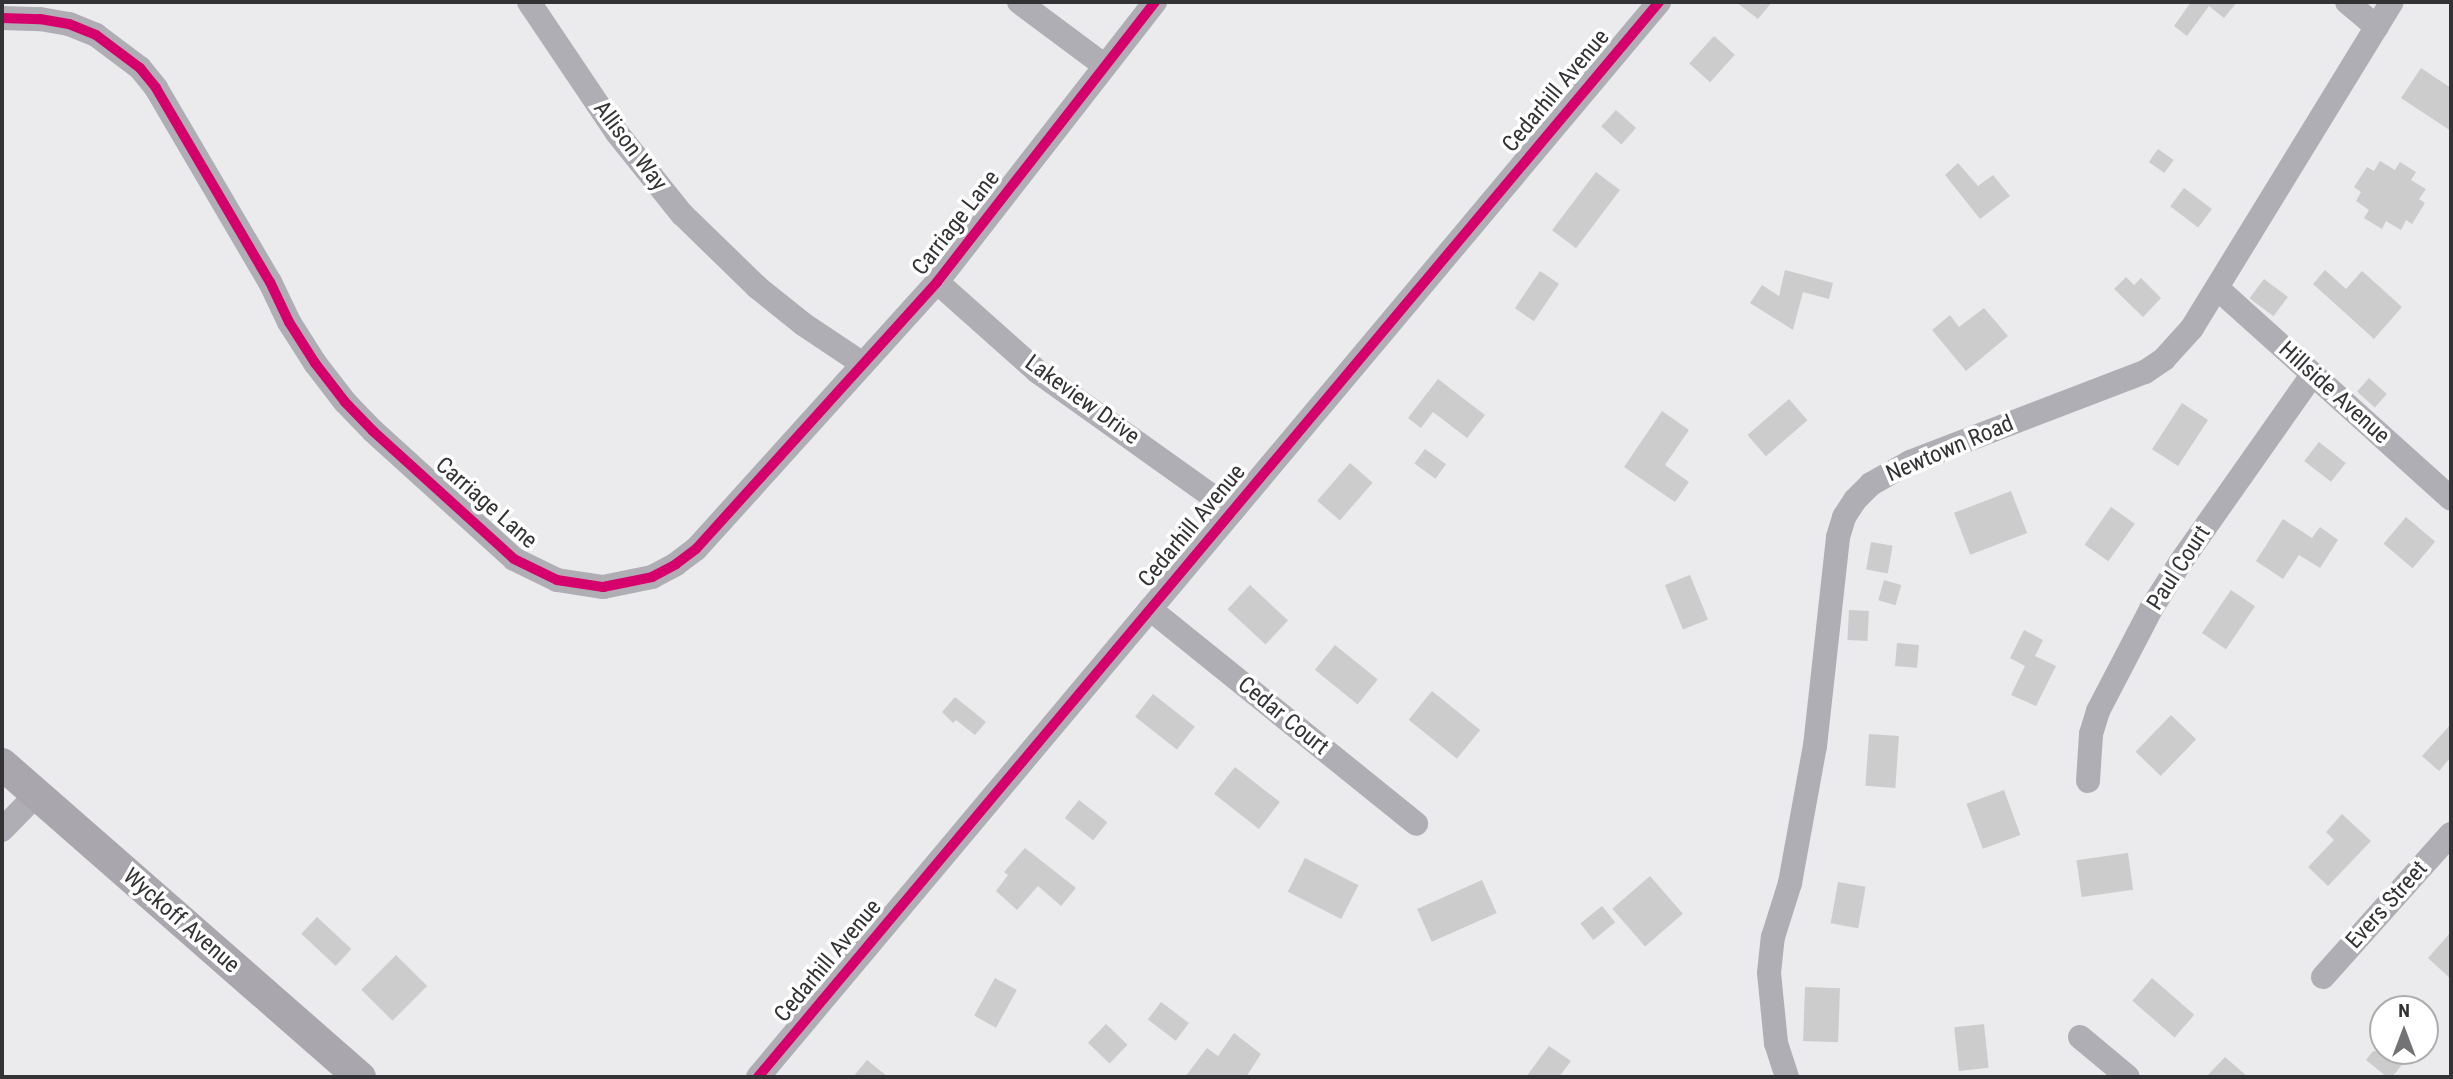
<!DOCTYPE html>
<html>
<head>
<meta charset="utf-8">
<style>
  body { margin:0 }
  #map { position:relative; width:2453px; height:1079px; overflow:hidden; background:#ebeaec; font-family:"Roboto Condensed",sans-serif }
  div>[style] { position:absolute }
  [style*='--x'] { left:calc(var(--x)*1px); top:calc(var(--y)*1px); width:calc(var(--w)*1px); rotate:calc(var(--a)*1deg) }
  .building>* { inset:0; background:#cdcccd; transform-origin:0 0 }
  .minor>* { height:24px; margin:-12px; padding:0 12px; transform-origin:12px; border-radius:12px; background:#b0aeb5 }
  .major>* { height:32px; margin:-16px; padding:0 16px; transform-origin:16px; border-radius:16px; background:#aaa6ad }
  .cycleway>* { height:10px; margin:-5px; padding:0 5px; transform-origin:5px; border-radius:5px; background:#d6006c }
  span { translate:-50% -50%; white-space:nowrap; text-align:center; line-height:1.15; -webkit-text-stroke:7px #fff; paint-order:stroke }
  .street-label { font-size:23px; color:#333234 }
  .frame { position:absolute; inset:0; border:4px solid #333234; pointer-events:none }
  .north { position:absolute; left:2369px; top:995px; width:70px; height:70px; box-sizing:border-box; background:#fff; border:2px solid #adadae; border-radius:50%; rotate:0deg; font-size:19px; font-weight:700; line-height:28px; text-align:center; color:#333234 }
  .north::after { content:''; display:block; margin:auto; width:24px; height:32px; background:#737274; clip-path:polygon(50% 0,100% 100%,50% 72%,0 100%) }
</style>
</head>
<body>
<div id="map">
  <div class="building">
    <i style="clip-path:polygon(1736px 2px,1772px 2px,1758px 19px)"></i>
    <i style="clip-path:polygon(2191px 2px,2237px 2px,2224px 18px,2209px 6px,2187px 36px,2174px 26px)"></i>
    <i style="left:1714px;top:36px;width:28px;height:37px;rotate:42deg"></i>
    <i style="clip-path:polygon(2421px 68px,2451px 88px,2451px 131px,2401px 98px)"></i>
    <i style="left:1616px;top:110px;width:27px;height:22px;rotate:42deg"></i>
    <i style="left:2158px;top:149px;width:19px;height:16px;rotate:35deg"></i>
    <i style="clip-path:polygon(2380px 161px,2395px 170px,2400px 162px,2416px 172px,2411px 180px,2426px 189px,2419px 199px,2425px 203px,2412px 224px,2406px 220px,2401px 230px,2386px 221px,2382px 229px,2364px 218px,2369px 210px,2356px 201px,2361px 192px,2354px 187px,2367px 167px,2374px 171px)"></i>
    <i style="clip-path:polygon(1958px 163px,1978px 186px,1993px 175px,2010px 196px,1980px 219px,1945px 175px)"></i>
    <i style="left:1596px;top:172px;width:30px;height:73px;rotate:37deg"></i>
    <i style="left:2184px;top:188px;width:35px;height:23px;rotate:37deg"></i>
    <i style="clip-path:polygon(1785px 270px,1833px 283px,1829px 299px,1803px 292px,1793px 330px,1750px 303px,1762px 285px,1779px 296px)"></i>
    <i style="clip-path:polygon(2325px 270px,2346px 289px,2362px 271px,2402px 307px,2374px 339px,2313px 284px)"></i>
    <i style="left:1540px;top:271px;width:23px;height:45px;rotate:34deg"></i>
    <i style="clip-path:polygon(2126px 277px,2134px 285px,2141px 278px,2161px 298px,2143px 317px,2114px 289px)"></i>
    <i style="left:2264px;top:279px;width:30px;height:24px;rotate:37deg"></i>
    <i style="clip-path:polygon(1984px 308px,2008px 336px,1966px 371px,1932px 330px,1950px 315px,1959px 327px)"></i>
    <i style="left:2369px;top:378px;width:24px;height:18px;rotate:42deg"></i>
    <i style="clip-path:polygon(1438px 379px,1485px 415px,1467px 438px,1433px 412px,1421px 428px,1408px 418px)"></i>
    <i style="left:1789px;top:399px;width:28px;height:55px;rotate:49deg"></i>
    <i style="left:2182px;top:403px;width:31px;height:55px;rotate:33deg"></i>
    <i style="clip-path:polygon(1662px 411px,1689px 430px,1665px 465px,1689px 482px,1675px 502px,1624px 467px)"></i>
    <i style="left:2319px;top:442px;width:34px;height:24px;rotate:38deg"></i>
    <i style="left:1425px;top:449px;width:26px;height:18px;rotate:36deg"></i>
    <i style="left:1350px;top:463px;width:30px;height:50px;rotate:41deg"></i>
    <i style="left:2011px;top:491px;width:45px;height:61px;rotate:69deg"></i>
    <i style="left:2111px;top:507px;width:29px;height:46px;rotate:35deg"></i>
    <i style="left:2406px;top:517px;width:38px;height:35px;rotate:40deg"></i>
    <i style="clip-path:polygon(2283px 519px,2312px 538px,2320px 527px,2338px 540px,2320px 568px,2299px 555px,2283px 579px,2256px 561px)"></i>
    <i style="left:1871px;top:542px;width:22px;height:28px;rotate:10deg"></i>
    <i style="left:1690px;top:575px;width:48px;height:27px;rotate:68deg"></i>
    <i style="left:1884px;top:580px;width:18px;height:21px;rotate:16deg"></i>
    <i style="left:1250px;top:585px;width:52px;height:33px;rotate:43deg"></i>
    <i style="left:2231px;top:590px;width:29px;height:52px;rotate:34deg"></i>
    <i style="left:1849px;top:610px;width:20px;height:30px;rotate:3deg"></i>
    <i style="clip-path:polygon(2024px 630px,2043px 640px,2035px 656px,2056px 666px,2036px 706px,2011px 695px,2025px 666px,2010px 658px)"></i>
    <i style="left:1897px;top:643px;width:22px;height:23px;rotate:5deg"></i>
    <i style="left:1335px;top:645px;width:55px;height:32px;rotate:39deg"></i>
    <i style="left:1432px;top:691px;width:62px;height:37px;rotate:39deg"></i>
    <i style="left:1153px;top:694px;width:53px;height:29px;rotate:38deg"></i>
    <i style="clip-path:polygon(955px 697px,986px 722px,975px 735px,956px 720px,953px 723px,942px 712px)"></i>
    <i style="left:2171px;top:715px;width:35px;height:51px;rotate:44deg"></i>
    <i style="clip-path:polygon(2451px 724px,2451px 757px,2439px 771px,2422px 756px)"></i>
    <i style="left:1869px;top:734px;width:30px;height:52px;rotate:4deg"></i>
    <i style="left:1235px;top:767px;width:57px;height:34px;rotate:38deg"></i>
    <i style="left:2004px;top:790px;width:48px;height:40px;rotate:70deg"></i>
    <i style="left:1079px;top:800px;width:36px;height:23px;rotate:38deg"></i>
    <i style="clip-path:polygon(2342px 814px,2371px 841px,2328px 886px,2308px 867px,2334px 840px,2326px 832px)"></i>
    <i style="clip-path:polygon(1025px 848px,1076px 888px,1061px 906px,1038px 886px,1017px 910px,996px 891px,1008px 875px,1004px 872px)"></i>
    <i style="left:2128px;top:853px;width:37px;height:52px;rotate:82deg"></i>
    <i style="left:1305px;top:858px;width:60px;height:38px;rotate:27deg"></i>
    <i style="left:1650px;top:876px;width:50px;height:50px;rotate:49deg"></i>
    <i style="left:1482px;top:880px;width:36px;height:71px;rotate:66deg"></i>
    <i style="left:1838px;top:882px;width:28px;height:42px;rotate:10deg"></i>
    <i style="left:1602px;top:906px;width:21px;height:28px;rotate:51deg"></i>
    <i style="left:317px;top:917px;width:47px;height:23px;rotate:43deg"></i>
    <i style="clip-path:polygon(2451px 932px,2451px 979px,2428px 958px)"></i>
    <i style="left:396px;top:955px;width:44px;height:49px;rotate:45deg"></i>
    <i style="left:995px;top:978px;width:25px;height:43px;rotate:29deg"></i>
    <i style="left:2152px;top:978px;width:56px;height:30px;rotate:41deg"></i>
    <i style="left:1805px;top:987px;width:35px;height:54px;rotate:2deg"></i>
    <i style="left:1161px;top:1002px;width:35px;height:22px;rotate:37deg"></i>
    <i style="left:1106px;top:1024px;width:30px;height:26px;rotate:44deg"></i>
    <i style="left:1984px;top:1024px;width:44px;height:30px;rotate:84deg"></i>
    <i style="clip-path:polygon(1234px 1033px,1261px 1054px,1246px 1077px,1185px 1077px,1207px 1048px,1218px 1056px)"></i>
    <i style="clip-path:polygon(1549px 1046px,1571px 1061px,1559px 1077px,1526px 1077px)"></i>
    <i style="clip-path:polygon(2373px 1051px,2413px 1051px,2392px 1077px,2387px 1077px,2366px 1060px)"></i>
    <i style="clip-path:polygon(2225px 1057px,2248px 1077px,2206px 1077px)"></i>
    <i style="clip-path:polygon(867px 1060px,888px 1077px,853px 1077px)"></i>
  </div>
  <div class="minor">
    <i style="--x:529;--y:2;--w:158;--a:56.1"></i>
    <i style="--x:617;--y:133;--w:104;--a:51.3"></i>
    <i style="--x:682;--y:214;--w:105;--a:44.2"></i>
    <i style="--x:757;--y:287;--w:59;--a:38.8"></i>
    <i style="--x:803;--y:324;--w:72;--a:33.7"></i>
    <i style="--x:1019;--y:2;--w:107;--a:36.7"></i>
    <i style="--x:2347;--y:2;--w:39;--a:40"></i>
    <i style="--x:2;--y:18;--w:38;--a:2"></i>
    <i style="--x:40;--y:19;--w:29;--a:10"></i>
    <i style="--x:69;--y:24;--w:29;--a:22"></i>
    <i style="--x:96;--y:35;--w:55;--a:36.9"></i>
    <i style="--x:140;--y:68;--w:26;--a:51"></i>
    <i style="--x:156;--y:88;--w:225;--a:59.6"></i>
    <i style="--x:270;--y:282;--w:44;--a:64.6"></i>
    <i style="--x:289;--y:322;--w:49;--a:57.6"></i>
    <i style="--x:315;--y:363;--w:49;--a:52.4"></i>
    <i style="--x:345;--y:402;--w:40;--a:46"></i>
    <i style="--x:373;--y:431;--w:190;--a:42.2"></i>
    <i style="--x:514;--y:559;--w:48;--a:26"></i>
    <i style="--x:557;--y:580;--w:47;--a:8.7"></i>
    <i style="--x:603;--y:587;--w:50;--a:-11.5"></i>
    <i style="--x:652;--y:577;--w:27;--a:-28"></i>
    <i style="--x:676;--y:564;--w:25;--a:-37"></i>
    <i style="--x:696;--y:549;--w:360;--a:-47.9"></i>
    <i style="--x:937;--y:282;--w:355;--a:-52.1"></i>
    <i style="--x:937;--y:282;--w:135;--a:41.7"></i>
    <i style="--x:1038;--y:372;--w:239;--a:35.5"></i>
    <i style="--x:2217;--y:288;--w:315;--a:42"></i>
    <i style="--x:1150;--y:609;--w:342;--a:38.9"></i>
    <i style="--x:2088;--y:781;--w:47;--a:-86.3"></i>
    <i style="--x:2091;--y:734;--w:24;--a:-73"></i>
    <i style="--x:2098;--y:711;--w:115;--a:-62.5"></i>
    <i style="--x:2151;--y:609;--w:54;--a:-57.8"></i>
    <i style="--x:2180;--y:563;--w:231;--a:-54.9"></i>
    <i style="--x:2;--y:830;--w:49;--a:-45.8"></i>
    <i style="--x:2323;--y:977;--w:192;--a:-48.2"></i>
    <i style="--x:2080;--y:1037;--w:62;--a:39.8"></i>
    <i style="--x:758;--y:1077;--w:1403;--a:-50.03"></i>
    <i style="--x:1787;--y:1077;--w:36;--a:-108"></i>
    <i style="--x:1776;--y:1043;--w:70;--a:-95.7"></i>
    <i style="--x:1769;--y:973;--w:36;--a:-84"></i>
    <i style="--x:1773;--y:937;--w:57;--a:-72.5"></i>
    <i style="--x:1790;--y:883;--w:139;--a:-79.7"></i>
    <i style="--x:1815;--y:746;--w:210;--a:-83.7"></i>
    <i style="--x:1838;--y:537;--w:21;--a:-73"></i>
    <i style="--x:1844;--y:517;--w:20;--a:-57"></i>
    <i style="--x:1855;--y:500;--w:23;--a:-45"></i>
    <i style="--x:1871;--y:484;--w:45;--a:-29.4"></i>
    <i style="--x:1910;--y:462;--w:252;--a:-21"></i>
    <i style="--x:2145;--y:372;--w:23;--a:-34"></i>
    <i style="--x:2164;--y:359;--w:42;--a:-47.9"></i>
    <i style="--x:2192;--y:328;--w:382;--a:-58.5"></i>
  </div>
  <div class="major">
    <i style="--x:2;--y:764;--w:476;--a:41.2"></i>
  </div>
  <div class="cycleway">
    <i style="--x:2;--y:18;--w:38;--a:2"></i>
    <i style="--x:40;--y:19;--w:29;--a:10"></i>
    <i style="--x:69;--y:24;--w:29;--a:22"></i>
    <i style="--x:96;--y:35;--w:55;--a:36.9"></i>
    <i style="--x:140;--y:68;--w:26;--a:51"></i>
    <i style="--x:156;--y:88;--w:225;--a:59.6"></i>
    <i style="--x:270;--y:282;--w:44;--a:64.6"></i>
    <i style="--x:289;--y:322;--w:49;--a:57.6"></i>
    <i style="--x:315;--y:363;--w:49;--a:52.4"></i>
    <i style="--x:345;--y:402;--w:40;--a:46"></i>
    <i style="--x:373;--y:431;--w:190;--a:42.2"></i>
    <i style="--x:514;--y:559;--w:48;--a:26"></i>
    <i style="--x:557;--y:580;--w:47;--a:8.7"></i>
    <i style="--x:603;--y:587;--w:50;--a:-11.5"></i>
    <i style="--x:652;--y:577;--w:27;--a:-28"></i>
    <i style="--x:676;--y:564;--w:25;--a:-37"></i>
    <i style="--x:696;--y:549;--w:360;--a:-47.9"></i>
    <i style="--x:937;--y:282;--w:355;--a:-52.1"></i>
    <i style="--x:758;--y:1077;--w:1403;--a:-50.03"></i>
  </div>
  <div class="street-label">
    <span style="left:1556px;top:91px;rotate:-50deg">Cedarhill Avenue</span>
    <span style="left:630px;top:146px;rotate:53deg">Allison Way</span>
    <span style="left:956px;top:223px;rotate:-52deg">Carriage Lane</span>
    <span style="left:2334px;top:393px;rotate:42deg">Hillside Avenue</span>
    <span style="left:1082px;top:400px;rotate:36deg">Lakeview Drive</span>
    <span style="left:1950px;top:449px;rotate:-23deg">Newtown Road</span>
    <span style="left:486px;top:503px;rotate:41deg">Carriage Lane</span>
    <span style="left:1192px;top:526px;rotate:-50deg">Cedarhill Avenue</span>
    <span style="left:2179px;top:568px;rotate:-57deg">Paul Court</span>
    <span style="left:1283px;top:716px;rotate:39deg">Cedar Court</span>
    <span style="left:2387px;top:905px;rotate:-48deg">Evers Street</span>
    <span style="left:181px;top:921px;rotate:41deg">Wyckoff Avenue</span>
    <span style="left:828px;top:961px;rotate:-50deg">Cedarhill Avenue</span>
  </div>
  <div class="frame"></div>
  <div class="north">N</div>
</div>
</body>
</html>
